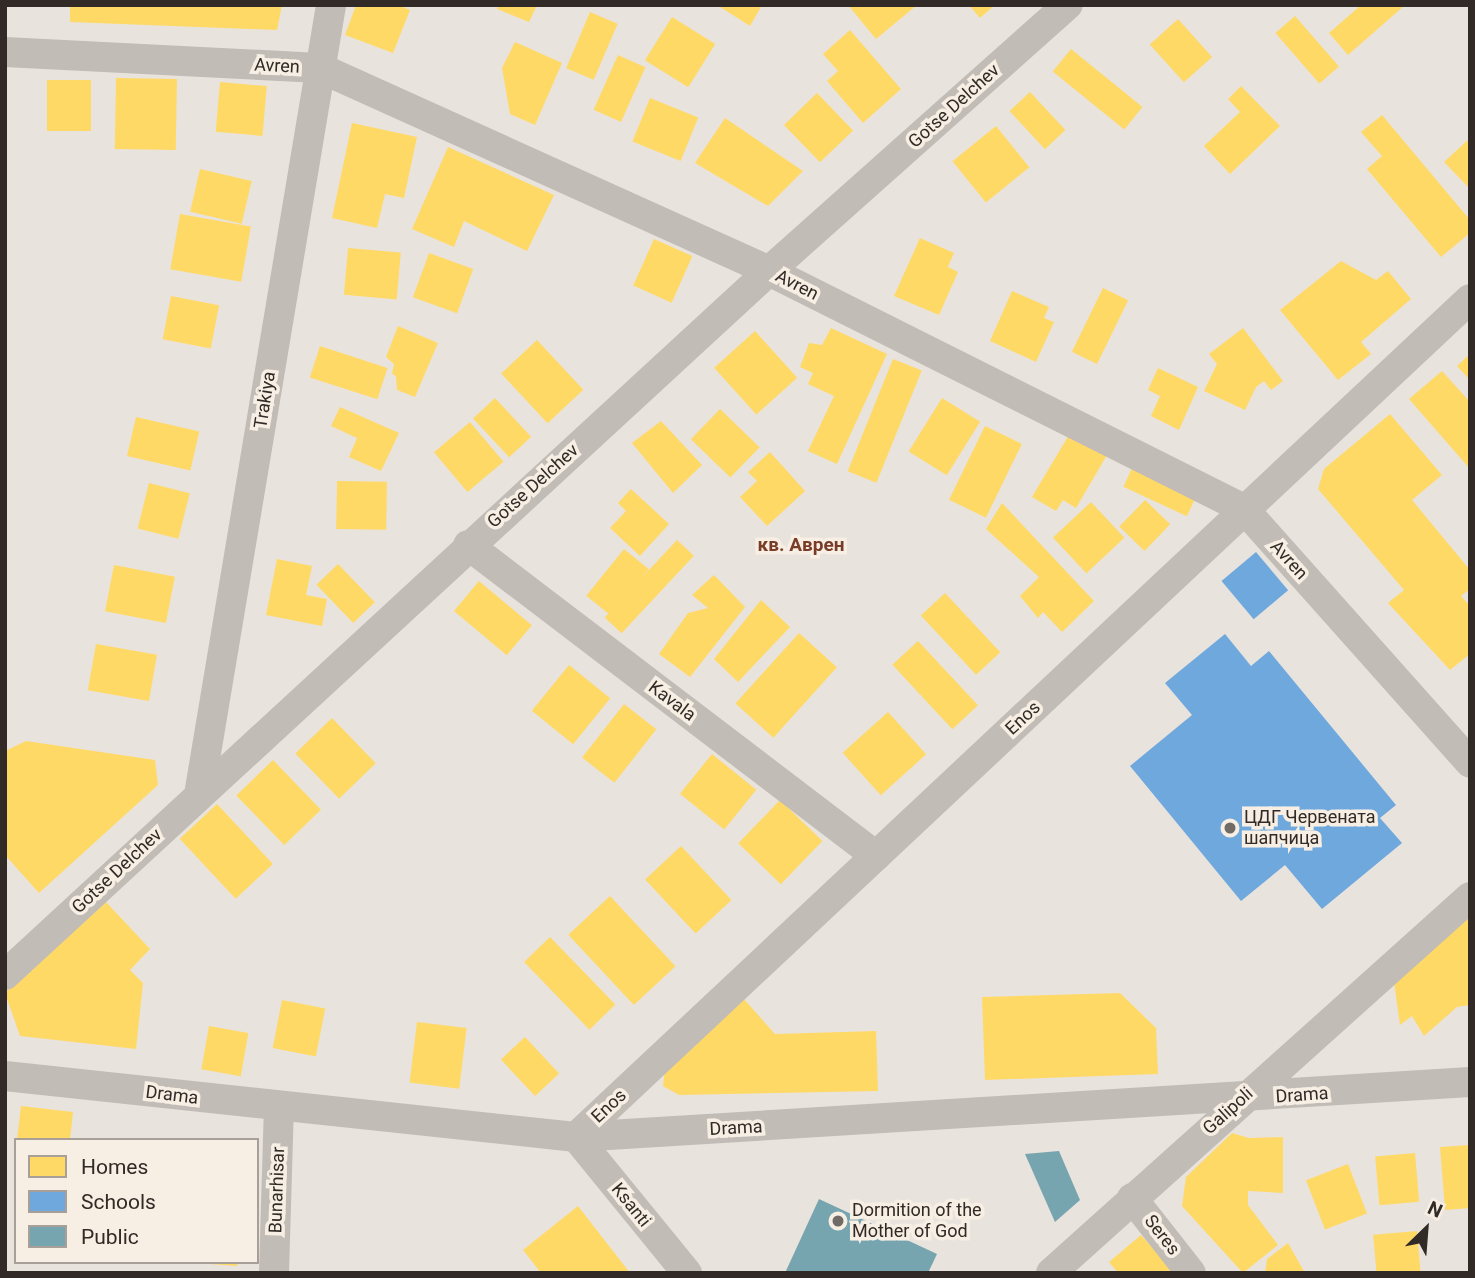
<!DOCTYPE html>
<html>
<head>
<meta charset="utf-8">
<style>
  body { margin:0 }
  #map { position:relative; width:1475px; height:1278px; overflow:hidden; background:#e9e3dd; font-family:Roboto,sans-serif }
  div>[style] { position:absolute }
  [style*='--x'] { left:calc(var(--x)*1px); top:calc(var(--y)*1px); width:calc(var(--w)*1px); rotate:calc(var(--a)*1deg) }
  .homes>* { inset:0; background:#ffd966; transform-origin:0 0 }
  .schools>* { inset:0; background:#6fa8dc; transform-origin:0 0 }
  .public>* { inset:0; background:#76a5af }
  .minor>* { height:30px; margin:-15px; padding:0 15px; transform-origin:15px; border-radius:15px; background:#c2bcb6 }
  .dots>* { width:19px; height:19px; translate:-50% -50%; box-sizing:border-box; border:4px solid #f7eee4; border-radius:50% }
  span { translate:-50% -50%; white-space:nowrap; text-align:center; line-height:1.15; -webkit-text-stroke:7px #f7eee4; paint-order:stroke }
  .street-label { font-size:18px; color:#312a26 }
  .poi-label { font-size:18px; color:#312a26 }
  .left { translate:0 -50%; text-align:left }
  .neighbourhood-label { font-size:19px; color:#793c26; font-weight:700 }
  .frame { position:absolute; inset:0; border:7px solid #312a26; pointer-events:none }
  .legend { position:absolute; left:14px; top:1138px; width:245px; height:126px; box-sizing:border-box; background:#f7eee4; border:2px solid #a8a098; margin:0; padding:9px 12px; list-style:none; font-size:21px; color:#312a26 }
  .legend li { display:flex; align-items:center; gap:14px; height:35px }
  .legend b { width:35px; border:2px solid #a8a098 }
  .north { position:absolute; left:1391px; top:1194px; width:70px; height:70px; -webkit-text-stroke:5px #f7eee4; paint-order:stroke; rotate:25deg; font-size:19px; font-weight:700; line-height:28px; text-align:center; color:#312a26 }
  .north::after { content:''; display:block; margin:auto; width:24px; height:32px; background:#312a26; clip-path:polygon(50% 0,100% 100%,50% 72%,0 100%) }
</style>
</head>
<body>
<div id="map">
  <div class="homes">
    <i style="clip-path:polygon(70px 5px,282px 5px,277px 30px,70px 22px)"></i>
    <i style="clip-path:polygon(356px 5px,398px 5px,410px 10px,393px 53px,345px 35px)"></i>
    <i style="clip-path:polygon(499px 5px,537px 5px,529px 22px,497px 9px)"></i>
    <i style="clip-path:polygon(717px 5px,762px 5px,750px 26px)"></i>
    <i style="clip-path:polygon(848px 5px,917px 5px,876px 39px)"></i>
    <i style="clip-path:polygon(969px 5px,995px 5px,980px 18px)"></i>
    <i style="clip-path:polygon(1361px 5px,1405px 5px,1348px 55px,1329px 33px)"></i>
    <i style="left:590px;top:12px;width:30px;height:61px;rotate:23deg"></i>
    <i style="left:1295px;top:16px;width:67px;height:26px;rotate:49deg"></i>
    <i style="left:672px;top:17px;width:51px;height:51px;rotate:32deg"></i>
    <i style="left:1178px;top:19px;width:51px;height:38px;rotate:48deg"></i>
    <i style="clip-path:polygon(850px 30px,901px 89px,863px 123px,827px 81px,838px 71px,823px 54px)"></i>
    <i style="clip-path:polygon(515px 42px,562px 63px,535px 125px,510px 114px,502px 68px)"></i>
    <i style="left:1071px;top:49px;width:92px;height:29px;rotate:39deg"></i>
    <i style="left:618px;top:55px;width:30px;height:60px;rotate:24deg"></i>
    <i style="left:116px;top:78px;width:61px;height:71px;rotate:1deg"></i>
    <i style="left:47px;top:80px;width:44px;height:51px"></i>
    <i style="left:220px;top:82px;width:47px;height:50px;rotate:5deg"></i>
    <i style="clip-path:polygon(1241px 86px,1280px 126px,1230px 174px,1204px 146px,1240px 112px,1228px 99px)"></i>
    <i style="left:1030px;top:92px;width:52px;height:28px;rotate:47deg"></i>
    <i style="left:817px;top:93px;width:52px;height:46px;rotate:46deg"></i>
    <i style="left:650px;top:98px;width:52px;height:47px;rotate:22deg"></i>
    <i style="clip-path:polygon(1382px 115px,1470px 220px,1470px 233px,1441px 257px,1367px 169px,1382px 156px,1361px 132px)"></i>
    <i style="clip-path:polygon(725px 118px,803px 171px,768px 206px,695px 163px)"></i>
    <i style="clip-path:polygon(352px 123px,417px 137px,404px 198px,385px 194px,377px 228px,332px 218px)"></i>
    <i style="left:996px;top:126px;width:53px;height:56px;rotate:51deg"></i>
    <i style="clip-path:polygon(1470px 138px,1470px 189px,1444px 162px)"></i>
    <i style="clip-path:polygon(448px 147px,554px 195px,527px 251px,464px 221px,454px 247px,412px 229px)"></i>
    <i style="left:200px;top:169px;width:53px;height:44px;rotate:13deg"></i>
    <i style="left:180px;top:214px;width:72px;height:56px;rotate:10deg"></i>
    <i style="clip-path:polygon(920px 238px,954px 253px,948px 267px,958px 272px,939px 315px,894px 296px)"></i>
    <i style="left:654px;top:239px;width:42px;height:51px;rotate:24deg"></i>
    <i style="left:348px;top:248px;width:53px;height:47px;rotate:5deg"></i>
    <i style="left:429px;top:253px;width:47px;height:47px;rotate:20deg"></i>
    <i style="clip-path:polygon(1341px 261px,1376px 280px,1388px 271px,1411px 299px,1361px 342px,1371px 354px,1338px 380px,1280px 310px)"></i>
    <i style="left:1103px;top:288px;width:28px;height:71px;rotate:26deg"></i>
    <i style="clip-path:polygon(1012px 291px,1049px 307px,1044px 318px,1054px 322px,1036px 362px,990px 341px)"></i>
    <i style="left:171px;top:296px;width:49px;height:44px;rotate:11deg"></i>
    <i style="clip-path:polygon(398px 326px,438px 343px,415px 397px,397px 390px,396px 376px,392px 374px,394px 364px,386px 357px)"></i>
    <i style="clip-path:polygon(831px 328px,887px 354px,837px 464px,808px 451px,834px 396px,808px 384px,813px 373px,800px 367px,809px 343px,822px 345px)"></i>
    <i style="clip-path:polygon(1243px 328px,1283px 381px,1271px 390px,1264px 381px,1256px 387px,1245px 410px,1204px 391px,1217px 364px,1209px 354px)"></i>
    <i style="left:755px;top:331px;width:63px;height:55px;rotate:48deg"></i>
    <i style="left:537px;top:340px;width:68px;height:49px;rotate:47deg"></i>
    <i style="left:320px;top:346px;width:71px;height:33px;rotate:18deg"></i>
    <i style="clip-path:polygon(1470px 354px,1470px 380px,1457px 366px)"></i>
    <i style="left:893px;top:359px;width:31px;height:121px;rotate:22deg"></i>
    <i style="clip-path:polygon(1158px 368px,1198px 387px,1179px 430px,1151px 416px,1160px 396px,1148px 390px)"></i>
    <i style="clip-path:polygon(1442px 371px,1470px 402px,1470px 469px,1409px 399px)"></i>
    <i style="left:495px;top:398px;width:53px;height:30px;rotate:47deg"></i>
    <i style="left:942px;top:398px;width:45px;height:63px;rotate:32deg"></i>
    <i style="clip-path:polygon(340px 407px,399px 433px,381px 471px,349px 457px,357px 438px,331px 426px)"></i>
    <i style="left:720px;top:409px;width:55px;height:42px;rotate:44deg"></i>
    <i style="clip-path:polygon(1390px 414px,1442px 475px,1412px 500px,1470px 570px,1470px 589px,1461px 596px,1470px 606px,1470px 654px,1450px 670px,1388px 603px,1404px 590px,1318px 489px,1324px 469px)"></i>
    <i style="left:136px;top:417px;width:65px;height:40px;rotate:13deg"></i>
    <i style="clip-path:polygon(661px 421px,702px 465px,673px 493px,632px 443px)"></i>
    <i style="left:470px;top:422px;width:52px;height:47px;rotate:50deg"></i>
    <i style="left:985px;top:426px;width:41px;height:82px;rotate:26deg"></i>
    <i style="clip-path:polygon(1070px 433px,1107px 455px,1076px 508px,1063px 500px,1056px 511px,1032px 497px)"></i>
    <i style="clip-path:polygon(770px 452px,805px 491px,767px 526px,740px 497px,757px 481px,748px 472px)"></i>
    <i style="left:1134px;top:464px;width:70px;height:25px;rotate:25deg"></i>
    <i style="left:337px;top:481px;width:50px;height:48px;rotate:1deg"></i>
    <i style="left:149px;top:483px;width:42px;height:47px;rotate:14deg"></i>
    <i style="clip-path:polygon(631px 489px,669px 524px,640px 556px,610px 528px,626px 511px,618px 503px)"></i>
    <i style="left:1145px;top:500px;width:35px;height:37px;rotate:44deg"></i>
    <i style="left:1091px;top:502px;width:49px;height:52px;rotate:47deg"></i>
    <i style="clip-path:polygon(1002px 503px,1094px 601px,1062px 632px,1043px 612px,1038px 618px,1020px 596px,1039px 577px,986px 529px)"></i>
    <i style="left:677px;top:540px;width:23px;height:106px;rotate:43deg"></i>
    <i style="left:624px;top:549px;width:32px;height:60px;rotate:39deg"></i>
    <i style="clip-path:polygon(277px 559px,312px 566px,306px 595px,327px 599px,322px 626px,266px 615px)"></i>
    <i style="left:338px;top:564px;width:53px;height:30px;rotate:46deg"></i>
    <i style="left:114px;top:565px;width:62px;height:47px;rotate:11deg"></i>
    <i style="clip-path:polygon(714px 575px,745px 607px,690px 677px,659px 654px,688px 613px,708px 608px,692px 595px)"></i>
    <i style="left:479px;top:581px;width:69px;height:39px;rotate:40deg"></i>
    <i style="left:945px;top:593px;width:81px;height:33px;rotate:47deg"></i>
    <i style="clip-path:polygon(761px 600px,790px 627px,738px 682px,714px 659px)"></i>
    <i style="left:799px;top:633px;width:51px;height:95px;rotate:42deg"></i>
    <i style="left:918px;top:641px;width:88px;height:35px;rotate:47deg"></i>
    <i style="left:96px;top:644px;width:62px;height:47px;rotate:10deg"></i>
    <i style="left:569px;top:665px;width:53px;height:59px;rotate:39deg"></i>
    <i style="left:624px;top:704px;width:41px;height:68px;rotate:38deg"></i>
    <i style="left:888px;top:712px;width:57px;height:61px;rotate:48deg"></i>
    <i style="left:332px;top:718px;width:63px;height:51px;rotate:46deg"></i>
    <i style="clip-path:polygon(26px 741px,155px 760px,158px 785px,39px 893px,5px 855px,5px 751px)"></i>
    <i style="left:712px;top:754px;width:57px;height:51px;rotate:39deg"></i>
    <i style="left:273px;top:760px;width:69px;height:51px;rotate:46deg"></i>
    <i style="left:780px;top:800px;width:59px;height:60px;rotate:44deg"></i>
    <i style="left:217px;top:804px;width:82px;height:51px;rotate:47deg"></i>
    <i style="left:681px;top:846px;width:74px;height:49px;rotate:47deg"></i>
    <i style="left:610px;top:896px;width:96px;height:57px;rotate:47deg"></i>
    <i style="clip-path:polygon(106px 902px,150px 949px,130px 970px,143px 983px,136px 1049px,20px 1036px,5px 993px)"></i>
    <i style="clip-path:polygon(1470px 913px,1470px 1005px,1457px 1007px,1424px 1036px,1412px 1016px,1400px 1025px,1394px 982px)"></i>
    <i style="left:550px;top:937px;width:94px;height:36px;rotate:46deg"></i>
    <i style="clip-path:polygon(1120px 993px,1156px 1028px,1158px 1074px,985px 1080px,982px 997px)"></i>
    <i style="clip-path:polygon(743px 998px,775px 1034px,876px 1031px,878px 1091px,679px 1095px,663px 1086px,665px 1067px)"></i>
    <i style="left:282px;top:1000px;width:44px;height:49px;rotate:11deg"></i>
    <i style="left:417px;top:1022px;width:50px;height:61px;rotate:7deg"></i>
    <i style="left:209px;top:1026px;width:40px;height:44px;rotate:10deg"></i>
    <i style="left:525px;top:1037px;width:50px;height:33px;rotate:47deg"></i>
    <i style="clip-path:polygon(21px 1106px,73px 1112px,70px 1140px,17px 1140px)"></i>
    <i style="clip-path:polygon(1232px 1133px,1249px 1138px,1283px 1137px,1283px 1193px,1248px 1191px,1248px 1205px,1278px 1245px,1243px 1273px,1182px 1206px,1186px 1177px)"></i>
    <i style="clip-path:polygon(1470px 1145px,1470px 1208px,1445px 1210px,1440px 1147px)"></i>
    <i style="left:1415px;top:1153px;width:49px;height:40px;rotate:85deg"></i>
    <i style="left:1348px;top:1164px;width:53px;height:45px;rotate:69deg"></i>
    <i style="clip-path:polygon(578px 1206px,630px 1273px,541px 1273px,523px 1250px)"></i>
    <i style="left:1417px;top:1231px;width:42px;height:44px;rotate:85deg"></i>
    <i style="clip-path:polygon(1141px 1235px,1175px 1273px,1118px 1273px,1109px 1262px)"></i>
    <i style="clip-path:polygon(1288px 1243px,1305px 1273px,1265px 1273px,1267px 1259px)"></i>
    <i style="clip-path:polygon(210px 1262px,238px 1262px,237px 1266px,210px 1264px)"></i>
  </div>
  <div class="schools">
    <i style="left:1256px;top:552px;width:50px;height:45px;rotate:50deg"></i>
    <i style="clip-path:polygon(1225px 634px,1251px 666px,1269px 651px,1396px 805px,1380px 818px,1402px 843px,1322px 909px,1285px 865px,1241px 901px,1130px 766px,1192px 715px,1165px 683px)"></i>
  </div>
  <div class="public">
    <i style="clip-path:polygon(1059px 1151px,1080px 1200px,1055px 1222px,1025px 1154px)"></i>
    <i style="clip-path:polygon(819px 1199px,937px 1254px,928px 1273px,785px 1273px)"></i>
  </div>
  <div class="minor">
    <i style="--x:5;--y:52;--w:315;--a:2.9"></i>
    <i style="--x:320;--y:68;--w:493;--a:24.3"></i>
    <i style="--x:769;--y:271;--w:531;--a:26.61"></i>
    <i style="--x:1244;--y:509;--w:340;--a:48.3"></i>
    <i style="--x:468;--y:545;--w:513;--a:37.32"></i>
    <i style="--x:199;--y:795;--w:801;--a:-80.51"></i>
    <i style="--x:5;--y:975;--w:1039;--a:-42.66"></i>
    <i style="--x:769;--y:271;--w:400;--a:-41.7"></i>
    <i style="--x:5;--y:1076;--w:574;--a:6.1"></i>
    <i style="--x:576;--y:1137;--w:896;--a:-3.52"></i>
    <i style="--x:1132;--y:1198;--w:95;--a:51.8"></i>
    <i style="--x:274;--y:1273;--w:165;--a:-88.3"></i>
    <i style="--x:687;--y:1273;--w:176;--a:-129.2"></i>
    <i style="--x:576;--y:1137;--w:1225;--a:-43.15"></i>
    <i style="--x:1051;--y:1273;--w:563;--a:-41.9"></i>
  </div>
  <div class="dots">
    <i style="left:1230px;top:828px;background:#716b66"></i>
    <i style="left:838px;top:1221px;background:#716b66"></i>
  </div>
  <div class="street-label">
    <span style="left:277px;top:66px;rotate:3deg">Avren</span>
    <span style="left:954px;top:106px;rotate:-42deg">Gotse Delchev</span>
    <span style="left:797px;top:285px;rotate:27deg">Avren</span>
    <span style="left:265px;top:400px;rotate:-81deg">Trakiya</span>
    <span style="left:533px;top:486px;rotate:-42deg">Gotse Delchev</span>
    <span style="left:1289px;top:560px;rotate:48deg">Avren</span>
    <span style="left:672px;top:701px;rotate:37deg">Kavala</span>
    <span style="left:1023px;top:718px;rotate:-43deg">Enos</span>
    <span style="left:117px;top:871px;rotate:-43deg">Gotse Delchev</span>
    <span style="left:172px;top:1095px;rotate:7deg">Drama</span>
    <span style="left:1302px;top:1095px;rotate:-4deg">Drama</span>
    <span style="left:609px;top:1106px;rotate:-43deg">Enos</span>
    <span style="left:1228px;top:1111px;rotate:-42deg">Galipoli</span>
    <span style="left:736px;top:1128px;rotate:-3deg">Drama</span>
    <span style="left:277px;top:1190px;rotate:-88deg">Bunarhisar</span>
    <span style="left:631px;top:1205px;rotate:51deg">Ksanti</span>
    <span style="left:1162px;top:1235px;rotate:52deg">Seres</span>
  </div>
  <div class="poi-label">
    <span class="left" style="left:1244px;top:828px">ЦДГ Червената<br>шапчица</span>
    <span class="left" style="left:852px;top:1221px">Dormition of the<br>Mother of God</span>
  </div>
  <div class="neighbourhood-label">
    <span style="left:801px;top:545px">кв. Аврен</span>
  </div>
  <div class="frame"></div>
  <ul class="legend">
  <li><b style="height:19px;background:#ffd966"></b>Homes</li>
  <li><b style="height:19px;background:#6fa8dc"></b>Schools</li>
  <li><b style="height:19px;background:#76a5af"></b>Public</li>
  </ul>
  <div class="north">N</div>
</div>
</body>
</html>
